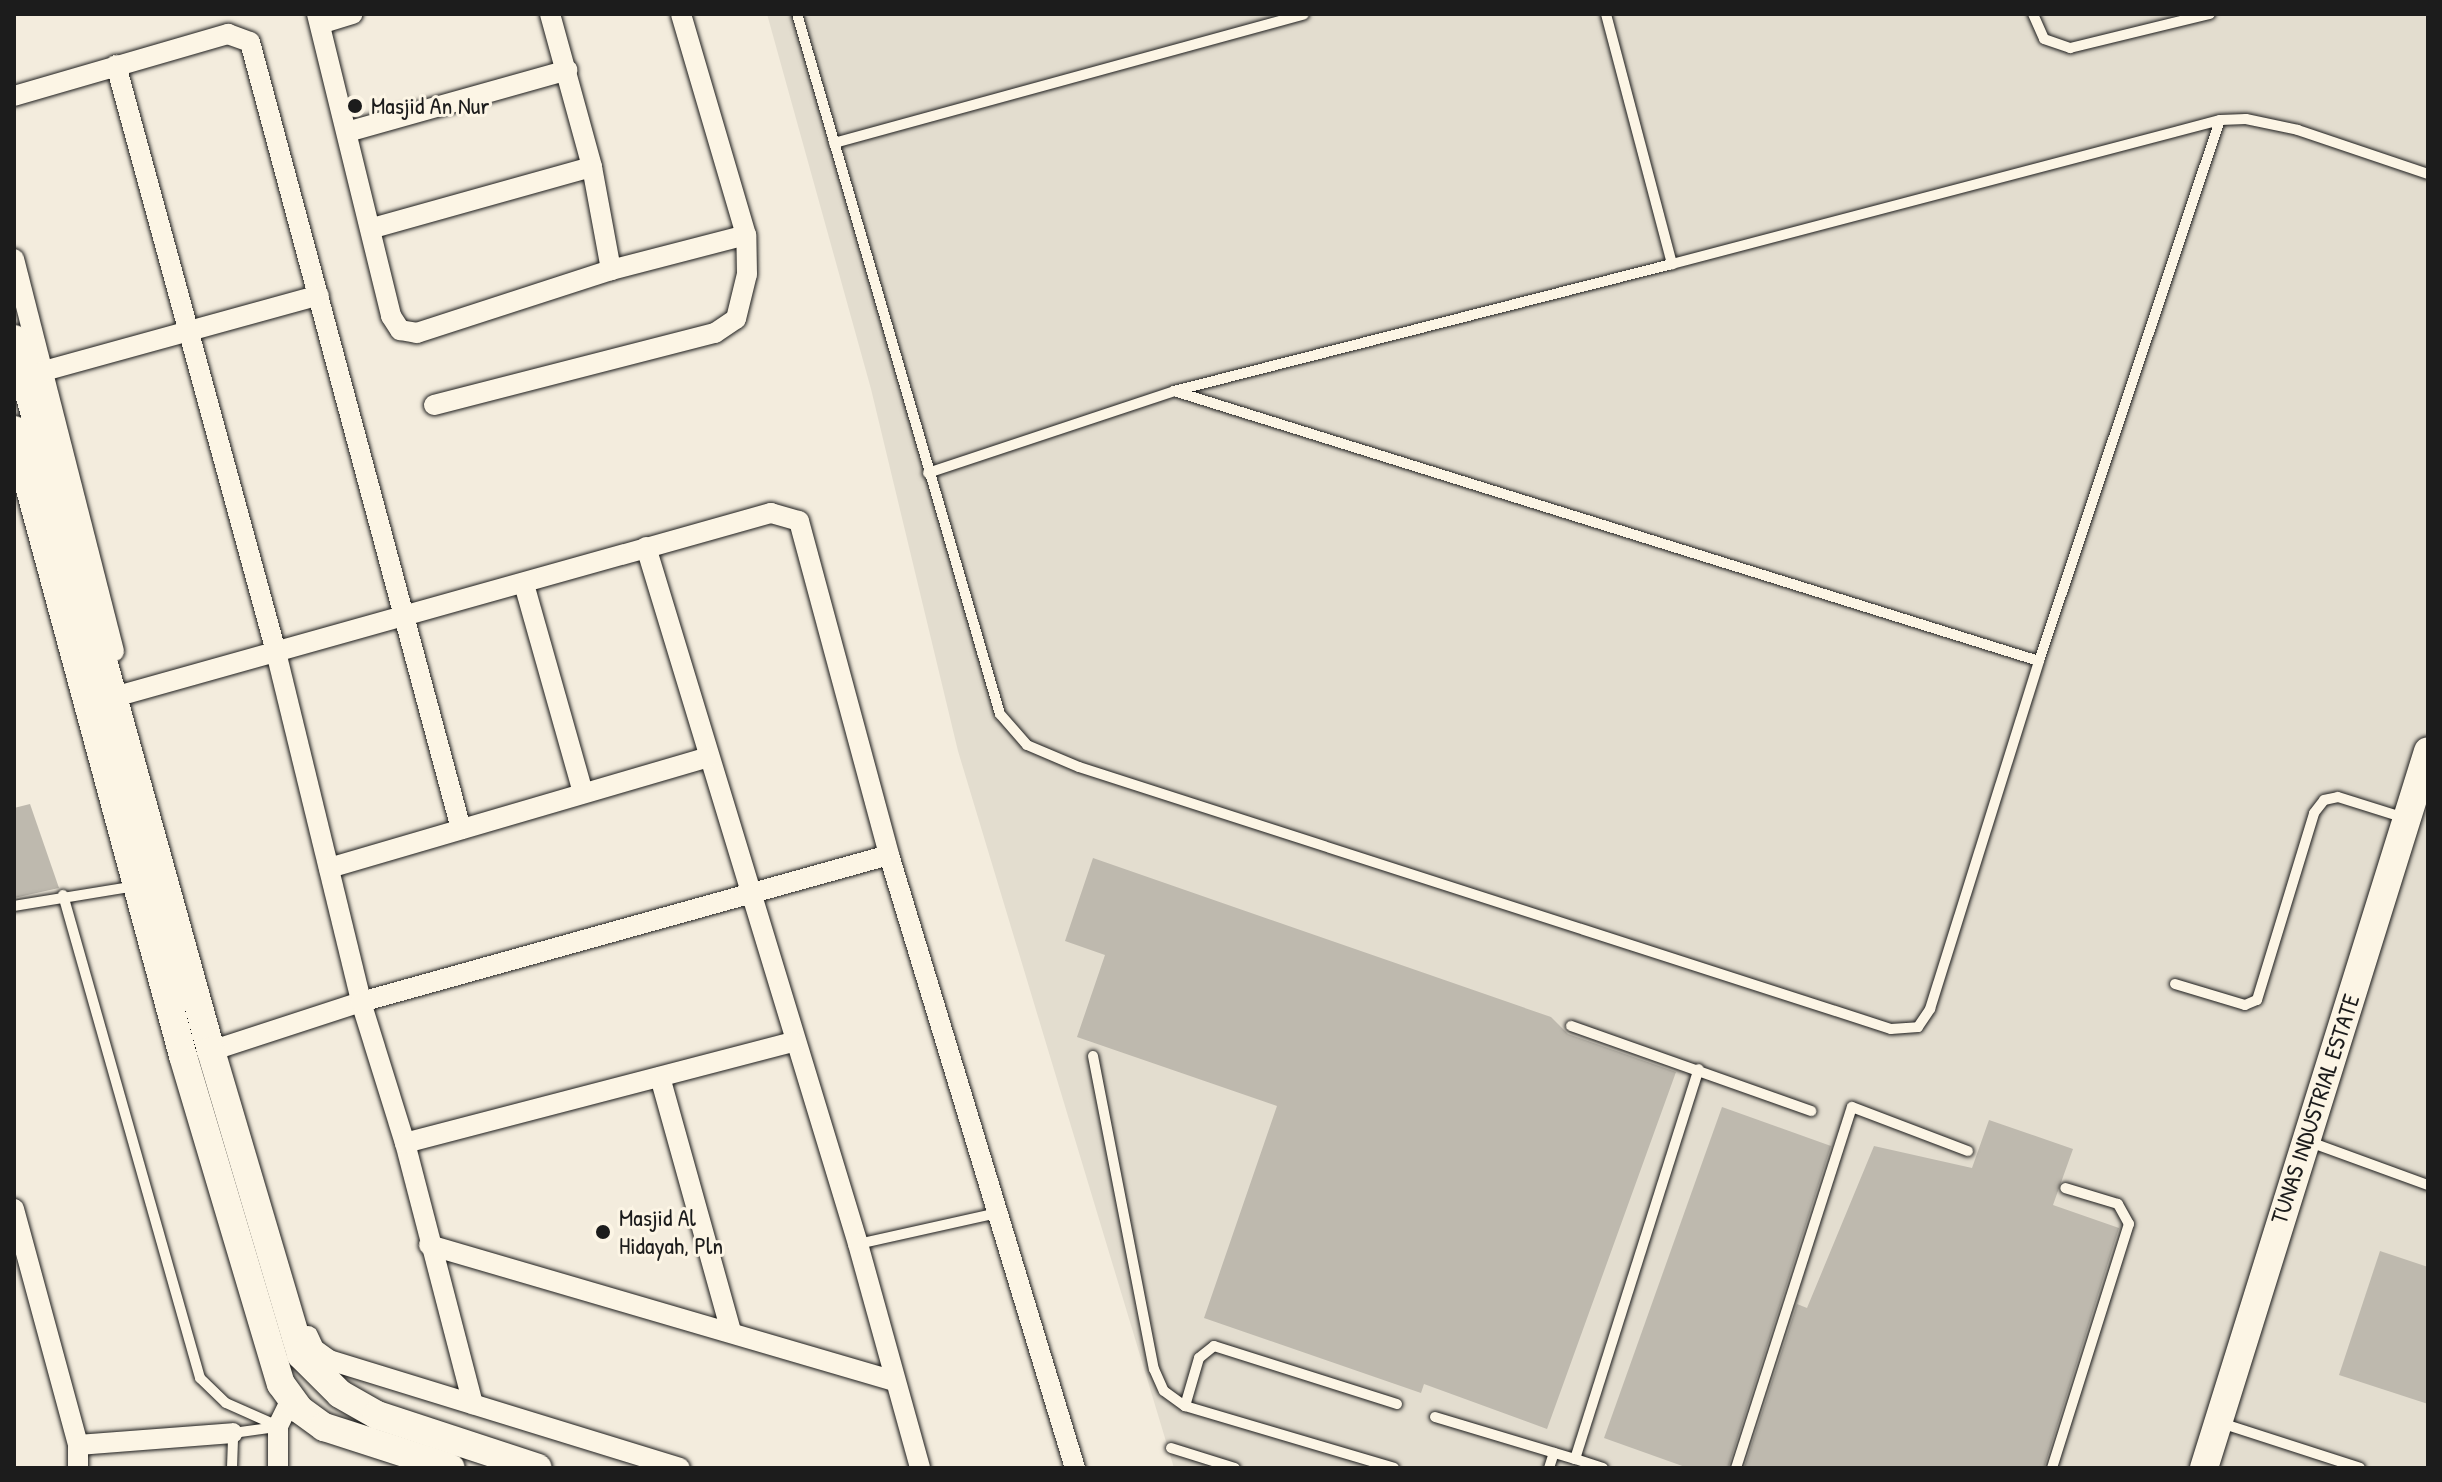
<!DOCTYPE html>
<html>
<head>
<meta charset="utf-8">
<style>
  body { margin:0 }
  #map { position:relative; width:2442px; height:1482px; overflow:hidden; background:#f3ecdd; font-family:"Patrick Hand",sans-serif }
  div>[style] { position:absolute }
  [style*='--x'] { left:calc(var(--x)*1px); top:calc(var(--y)*1px); width:calc(var(--w)*1px); rotate:calc(var(--a)*1deg) }
  .built>* { inset:0; background:#e3ddcf }
  .building>* { inset:0; background:#beb9ae }
  .roads { filter:drop-shadow(0 0 2px #1c1c1c) drop-shadow(0 0 2px #1c1c1c) }
  .lane>* { height:10px; margin:-5px; padding:0 5px; transform-origin:5px; border-radius:5px; background:#fcf5e5 }
  .street>* { height:20px; margin:-10px; padding:0 10px; transform-origin:10px; border-radius:10px; background:#fcf5e5 }
  .secondary>* { height:28px; margin:-14px; padding:0 14px; transform-origin:14px; border-radius:14px; background:#fcf5e5 }
  .dots>* { width:22px; height:22px; translate:-50% -50%; box-sizing:border-box; border:4px solid #fcf5e5; border-radius:50% }
  span { translate:-50% -50%; white-space:nowrap; text-align:center; line-height:1.15; -webkit-text-stroke:6px #fcf5e5; paint-order:stroke }
  .poi-label { font-size:24px; color:#1c1c1c }
  .left { translate:0 -50%; text-align:left }
  .street-label { font-size:24px; color:#1c1c1c }
  .frame { position:absolute; inset:0; border:16px solid #1c1c1c; pointer-events:none }
</style>
</head>
<body>
<div id="map">
  <div class="built">
    <i style="clip-path:polygon(767px 14px,2428px 14px,2428px 1468px,1174px 1468px,958px 751px,871px 389px)"></i>
  </div>
  <div class="building">
    <i style="clip-path:polygon(30px 804px,59px 888px,14px 898px,14px 808px)"></i>
    <i style="clip-path:polygon(1093px 858px,1551px 1017px,1568px 1034px,1676px 1072px,1547px 1429px,1424px 1384px,1421px 1393px,1204px 1318px,1277px 1106px,1077px 1037px,1105px 955px,1065px 941px)"></i>
    <i style="clip-path:polygon(1722px 1107px,1831px 1146px,1728px 1468px,1688px 1468px,1604px 1438px)"></i>
    <i style="clip-path:polygon(1989px 1120px,2073px 1149px,2053px 1205px,2119px 1228px,2044px 1468px,1744px 1468px,1797px 1304px,1807px 1308px,1874px 1146px,1972px 1168px)"></i>
    <i style="clip-path:polygon(2380px 1251px,2428px 1267px,2428px 1404px,2339px 1375px)"></i>
  </div>
  <div class="roads">
    <div class="lane">
      <i style="--x:797;--y:14;--w:729;--a:73.83"></i>
      <i style="--x:1000;--y:714;--w:41;--a:48.9"></i>
      <i style="--x:1027;--y:745;--w:56;--a:22.9"></i>
      <i style="--x:1079;--y:767;--w:853;--a:17.88"></i>
      <i style="--x:1891;--y:1029;--w:27;--a:-4"></i>
      <i style="--x:1918;--y:1027;--w:22;--a:-56"></i>
      <i style="--x:1930;--y:1009;--w:365;--a:-72.6"></i>
      <i style="--x:2039;--y:661;--w:570;--a:-71.5"></i>
      <i style="--x:1606;--y:14;--w:259;--a:75.2"></i>
      <i style="--x:1672;--y:264;--w:567;--a:-14.72"></i>
      <i style="--x:2220;--y:120;--w:26;--a:-2"></i>
      <i style="--x:2246;--y:119;--w:53;--a:11.9"></i>
      <i style="--x:2298;--y:130;--w:137;--a:18.7"></i>
      <i style="--x:2033;--y:14;--w:27;--a:66"></i>
      <i style="--x:2044;--y:39;--w:28;--a:19"></i>
      <i style="--x:2070;--y:48;--w:144;--a:-13.7"></i>
      <i style="--x:834;--y:143;--w:487;--a:-15.3"></i>
      <i style="--x:1174;--y:391;--w:906;--a:17.34"></i>
      <i style="--x:928;--y:473;--w:259;--a:-18.4"></i>
      <i style="--x:1174;--y:391;--w:514;--a:-14.31"></i>
      <i style="--x:63;--y:895;--w:502;--a:74.16"></i>
      <i style="--x:200;--y:1378;--w:36;--a:44"></i>
      <i style="--x:226;--y:1403;--w:57;--a:23.9"></i>
      <i style="--x:14;--y:906;--w:124;--a:-9.3"></i>
      <i style="--x:2175;--y:984;--w:73;--a:16.7"></i>
      <i style="--x:2245;--y:1005;--w:13;--a:-23"></i>
      <i style="--x:2257;--y:1000;--w:195;--a:-73"></i>
      <i style="--x:2314;--y:813;--w:16;--a:-52"></i>
      <i style="--x:2324;--y:800;--w:14;--a:-12"></i>
      <i style="--x:2338;--y:797;--w:70;--a:17.4"></i>
      <i style="--x:1571;--y:1026;--w:255;--a:19.5"></i>
      <i style="--x:1093;--y:1056;--w:319;--a:79"></i>
      <i style="--x:1154;--y:1369;--w:24;--a:66"></i>
      <i style="--x:1164;--y:1391;--w:26;--a:36"></i>
      <i style="--x:1185;--y:1406;--w:218;--a:16.5"></i>
      <i style="--x:2307;--y:1141;--w:129;--a:20"></i>
      <i style="--x:858;--y:1244;--w:143;--a:-12.5"></i>
      <i style="--x:1185;--y:1406;--w:50;--a:-73.7"></i>
      <i style="--x:1199;--y:1358;--w:19;--a:-39"></i>
      <i style="--x:1214;--y:1346;--w:192;--a:17.6"></i>
      <i style="--x:1435;--y:1417;--w:146;--a:16.7"></i>
      <i style="--x:2221;--y:1423;--w:146;--a:17.9"></i>
      <i style="--x:1171;--y:1448;--w:67;--a:17.4"></i>
      <i style="--x:232;--y:1468;--w:35;--a:-88"></i>
      <i style="--x:233;--y:1433;--w:43;--a:-7.9"></i>
      <i style="--x:1549;--y:1468;--w:16;--a:-72"></i>
      <i style="--x:1603;--y:1468;--w:29;--a:-162"></i>
      <i style="--x:1575;--y:1459;--w:409;--a:-72.4"></i>
      <i style="--x:1736;--y:1468;--w:379;--a:-72.2"></i>
      <i style="--x:1852;--y:1107;--w:124;--a:20.8"></i>
      <i style="--x:2052;--y:1468;--w:256;--a:-72.5"></i>
      <i style="--x:2129;--y:1224;--w:23;--a:-119"></i>
      <i style="--x:2118;--y:1204;--w:55;--a:-163.2"></i>
    </div>
    <div class="street">
      <i style="--x:317;--y:14;--w:311;--a:76.2"></i>
      <i style="--x:391;--y:316;--w:17;--a:57"></i>
      <i style="--x:400;--y:330;--w:17;--a:10"></i>
      <i style="--x:417;--y:333;--w:204;--a:-18"></i>
      <i style="--x:611;--y:270;--w:139;--a:-14.5"></i>
      <i style="--x:550;--y:14;--w:159;--a:74.6"></i>
      <i style="--x:592;--y:167;--w:105;--a:79.5"></i>
      <i style="--x:320;--y:24;--w:34;--a:-17"></i>
      <i style="--x:116;--y:65;--w:608;--a:74.75"></i>
      <i style="--x:276;--y:652;--w:360;--a:76.3"></i>
      <i style="--x:361;--y:1002;--w:148;--a:72.7"></i>
      <i style="--x:405;--y:1143;--w:270;--a:75.4"></i>
      <i style="--x:14;--y:96;--w:223;--a:-16.2"></i>
      <i style="--x:228;--y:34;--w:23;--a:20"></i>
      <i style="--x:250;--y:42;--w:815;--a:74.99"></i>
      <i style="--x:347;--y:132;--w:229;--a:-15.7"></i>
      <i style="--x:373;--y:228;--w:227;--a:-15.6"></i>
      <i style="--x:14;--y:259;--w:405;--a:75.7"></i>
      <i style="--x:44;--y:371;--w:285;--a:-15.4"></i>
      <i style="--x:434;--y:405;--w:290;--a:-14.4"></i>
      <i style="--x:715;--y:333;--w:25;--a:-34"></i>
      <i style="--x:736;--y:319;--w:46;--a:-76.3"></i>
      <i style="--x:747;--y:274;--w:39;--a:-91"></i>
      <i style="--x:746;--y:235;--w:230;--a:-106.4"></i>
      <i style="--x:646;--y:547;--w:729;--a:73.08"></i>
      <i style="--x:858;--y:1244;--w:232;--a:74.5"></i>
      <i style="--x:524;--y:584;--w:216;--a:74.2"></i>
      <i style="--x:125;--y:694;--w:671;--a:-15.65"></i>
      <i style="--x:771;--y:513;--w:29;--a:16"></i>
      <i style="--x:799;--y:521;--w:346;--a:74.9"></i>
      <i style="--x:889;--y:855;--w:641;--a:73.12"></i>
      <i style="--x:329;--y:868;--w:395;--a:-16.3"></i>
      <i style="--x:211;--y:1051;--w:158;--a:-18.1"></i>
      <i style="--x:361;--y:1002;--w:548;--a:-15.56"></i>
      <i style="--x:660;--y:1077;--w:264;--a:74.4"></i>
      <i style="--x:405;--y:1143;--w:401;--a:-14.6"></i>
      <i style="--x:14;--y:1209;--w:245;--a:74.8"></i>
      <i style="--x:429;--y:1245;--w:485;--a:16.3"></i>
      <i style="--x:308;--y:1336;--w:14;--a:65"></i>
      <i style="--x:314;--y:1349;--w:19;--a:36"></i>
      <i style="--x:329;--y:1360;--w:367;--a:17.1"></i>
      <i style="--x:78;--y:1468;--w:23;--a:-90"></i>
      <i style="--x:78;--y:1445;--w:155;--a:-4.4"></i>
      <i style="--x:278;--y:1468;--w:42;--a:-90"></i>
      <i style="--x:278;--y:1426;--w:30;--a:-64"></i>
    </div>
    <div class="secondary">
      <i style="--x:14;--y:339;--w:739;--a:74.53"></i>
      <i style="--x:211;--y:1051;--w:317;--a:73.5"></i>
      <i style="--x:301;--y:1355;--w:55;--a:45"></i>
      <i style="--x:340;--y:1394;--w:43;--a:29.6"></i>
      <i style="--x:377;--y:1415;--w:169;--a:18.2"></i>
      <i style="--x:14;--y:430;--w:648;--a:74.89"></i>
      <i style="--x:183;--y:1056;--w:342;--a:73.4"></i>
      <i style="--x:281;--y:1384;--w:31;--a:54"></i>
      <i style="--x:299;--y:1409;--w:31;--a:36"></i>
      <i style="--x:324;--y:1427;--w:133;--a:17.9"></i>
      <i style="--x:2204;--y:1468;--w:751;--a:-72.65"></i>
    </div>
  </div>
  <div class="dots">
    <i style="left:355px;top:106px;background:#1c1c1c"></i>
    <i style="left:603px;top:1232px;background:#1c1c1c"></i>
  </div>
  <div class="poi-label">
    <span class="left" style="left:371px;top:106px">Masjid An Nur</span>
    <span class="left" style="left:619px;top:1232px">Masjid Al<br>Hidayah, Pln</span>
  </div>
  <div class="street-label">
    <span style="left:2315px;top:1109px;rotate:-72deg">TUNAS INDUSTRIAL ESTATE</span>
  </div>
  <div class="frame"></div>
</div>
</body>
</html>
